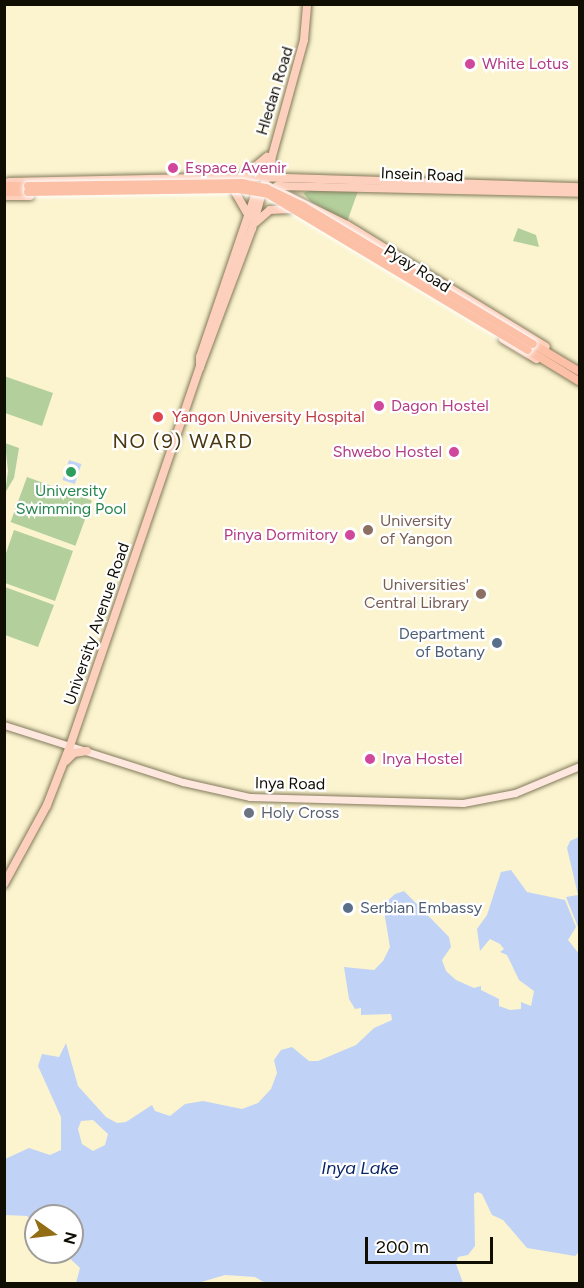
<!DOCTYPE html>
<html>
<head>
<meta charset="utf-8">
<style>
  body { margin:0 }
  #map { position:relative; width:584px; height:1288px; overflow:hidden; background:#fbf4cf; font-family:Figtree,sans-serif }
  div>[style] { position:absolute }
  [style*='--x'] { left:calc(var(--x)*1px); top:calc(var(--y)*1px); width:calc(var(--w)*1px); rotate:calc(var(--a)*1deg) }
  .green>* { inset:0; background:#b3cf9c; transform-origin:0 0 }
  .water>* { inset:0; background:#c0d3f7; transform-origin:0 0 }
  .roads { filter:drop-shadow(0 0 2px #827a5a) drop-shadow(0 0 2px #827a5a) }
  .secondary>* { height:7px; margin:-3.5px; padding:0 3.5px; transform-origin:3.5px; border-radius:3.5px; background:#fee7de }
  .primary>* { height:8px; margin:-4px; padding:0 4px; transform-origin:4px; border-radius:4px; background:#fdd0bd }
  .trunk>* { height:8px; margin:-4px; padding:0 4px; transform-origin:4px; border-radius:4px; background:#fcc0a7 }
  .bridges { filter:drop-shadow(0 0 2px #fff) drop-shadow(0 0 2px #fff) }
  .trunk-bridge>* { height:8px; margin:-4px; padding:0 4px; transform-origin:4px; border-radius:4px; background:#fcc0a7 }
  .dots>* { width:16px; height:16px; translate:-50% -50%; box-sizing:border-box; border:3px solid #fff; border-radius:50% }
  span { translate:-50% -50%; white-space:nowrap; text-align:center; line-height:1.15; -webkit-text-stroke:4.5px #fff; paint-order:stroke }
  .hotel-label { font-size:16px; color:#b23c85 }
  .left { translate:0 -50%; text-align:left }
  .right { translate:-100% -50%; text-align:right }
  .street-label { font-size:16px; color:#100d03 }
  .health-label { font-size:16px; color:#be3a42 }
  .leisure-label { font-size:16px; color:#27864d }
  .education-label { font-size:16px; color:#785e54 }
  .service-label { font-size:16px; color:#4e5e75 }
  .worship-label { font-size:16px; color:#5b616d }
  .water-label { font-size:18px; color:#092667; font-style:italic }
  .quarter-label { font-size:20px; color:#4a3710; letter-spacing:1.5px }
  .frame { position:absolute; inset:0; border:6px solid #100d03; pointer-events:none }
  .north { position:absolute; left:24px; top:1204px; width:60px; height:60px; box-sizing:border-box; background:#fff; border:2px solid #9f9e9a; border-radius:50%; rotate:104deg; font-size:16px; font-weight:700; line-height:24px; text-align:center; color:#100d03 }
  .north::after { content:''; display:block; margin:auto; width:21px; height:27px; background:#926d14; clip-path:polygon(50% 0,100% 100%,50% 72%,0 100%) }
  .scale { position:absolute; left:365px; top:1237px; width:128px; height:27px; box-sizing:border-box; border:3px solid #100d03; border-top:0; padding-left:8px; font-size:18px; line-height:21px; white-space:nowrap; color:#100d03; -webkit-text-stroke:4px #fff; paint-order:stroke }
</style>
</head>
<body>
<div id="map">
  <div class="green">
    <i style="clip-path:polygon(313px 190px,358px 191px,347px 222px,312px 203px,303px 193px)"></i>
    <i style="clip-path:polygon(518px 228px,536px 235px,539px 247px,513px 241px)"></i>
    <i style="clip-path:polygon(4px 376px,53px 393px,42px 426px,5px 413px)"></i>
    <i style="clip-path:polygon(5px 443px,19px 448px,14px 478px,5px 493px,8px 471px)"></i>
    <i style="left:27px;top:477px;width:69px;height:48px;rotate:20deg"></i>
    <i style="clip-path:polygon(14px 530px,73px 551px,55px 601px,5px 583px,5px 556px)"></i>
    <i style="clip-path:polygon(5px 587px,54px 605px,38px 647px,5px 635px)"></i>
  </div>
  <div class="water">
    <i style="left:69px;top:460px;width:13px;height:21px;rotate:18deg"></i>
    <i style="clip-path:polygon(579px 837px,580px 926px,578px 927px,566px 897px,578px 895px,567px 848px,570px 841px)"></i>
    <i style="clip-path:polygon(evenodd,511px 870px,527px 892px,565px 900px,576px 927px,568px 940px,580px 955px,580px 1251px,575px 1256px,527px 1248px,503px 1220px,492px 1215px,482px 1194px,478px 1192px,474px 1194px,475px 1246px,468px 1255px,458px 1257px,456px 1264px,463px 1283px,267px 1284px,255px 1277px,225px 1275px,198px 1283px,76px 1283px,80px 1268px,63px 1252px,72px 1252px,72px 1216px,36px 1216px,36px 1225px,27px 1216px,5px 1215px,5px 1159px,29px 1148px,50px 1155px,61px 1150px,61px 1117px,38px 1066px,42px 1054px,59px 1057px,66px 1043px,78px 1086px,106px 1117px,117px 1123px,126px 1122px,152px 1105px,155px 1111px,170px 1116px,185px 1104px,203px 1101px,242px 1109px,258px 1103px,271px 1089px,277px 1073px,274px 1060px,281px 1050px,292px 1047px,309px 1061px,318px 1061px,356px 1045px,374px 1028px,392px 1020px,391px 1014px,361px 1015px,361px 1008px,355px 1009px,349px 999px,344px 967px,374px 970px,383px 961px,390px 947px,383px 905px,395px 894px,404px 891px,449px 937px,451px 947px,442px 960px,446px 971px,456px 980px,474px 988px,481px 986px,481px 990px,499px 999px,499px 1006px,510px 1010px,521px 1009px,521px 1002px,531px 1006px,534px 991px,519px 980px,507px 955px,500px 952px,504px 949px,500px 944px,490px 939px,480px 951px,477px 929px,487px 915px,501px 872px,511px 870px,93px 1120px,108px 1134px,105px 1145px,93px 1151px,82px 1144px,78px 1129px,81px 1121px,93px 1120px)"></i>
  </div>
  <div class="roads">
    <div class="secondary">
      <i style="--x:4;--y:725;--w:188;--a:17.7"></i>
      <i style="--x:183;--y:782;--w:69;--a:12.6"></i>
      <i style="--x:250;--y:797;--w:213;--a:1.6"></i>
      <i style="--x:463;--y:803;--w:53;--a:-10.9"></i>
      <i style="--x:515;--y:793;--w:70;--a:-22.6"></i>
    </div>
    <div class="primary">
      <i style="--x:271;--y:158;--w:13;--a:81"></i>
      <i style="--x:273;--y:171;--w:11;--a:49"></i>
      <i style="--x:244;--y:176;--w:30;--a:-40"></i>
      <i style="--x:9;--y:182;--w:245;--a:-1.2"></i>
      <i style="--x:254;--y:177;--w:326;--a:1.8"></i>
      <i style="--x:266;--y:185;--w:90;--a:26.3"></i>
      <i style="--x:347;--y:225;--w:233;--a:31.5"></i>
      <i style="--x:277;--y:186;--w:303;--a:1.3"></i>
      <i style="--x:235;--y:192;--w:28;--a:60"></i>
      <i style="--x:4;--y:196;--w:26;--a:0"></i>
      <i style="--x:256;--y:222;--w:18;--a:-41"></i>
      <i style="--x:270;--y:210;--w:20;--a:-3"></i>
      <i style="--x:503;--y:339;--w:39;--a:31"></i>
      <i style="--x:200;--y:367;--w:10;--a:-90"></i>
      <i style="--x:200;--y:357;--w:171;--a:-71.2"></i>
      <i style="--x:66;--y:761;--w:11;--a:-45"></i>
      <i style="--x:74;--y:753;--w:13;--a:-9"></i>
      <i style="--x:4;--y:884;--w:90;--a:-61.4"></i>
      <i style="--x:47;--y:805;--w:63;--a:-68.7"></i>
      <i style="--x:70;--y:746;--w:401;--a:-71.1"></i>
      <i style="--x:200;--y:367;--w:147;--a:-69.4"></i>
      <i style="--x:252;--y:229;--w:196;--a:-74.6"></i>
      <i style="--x:304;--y:40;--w:36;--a:-85"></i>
    </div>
    <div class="trunk">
      <i style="--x:4;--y:186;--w:24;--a:0"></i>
      <i style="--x:4;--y:192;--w:24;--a:0"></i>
      <i style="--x:533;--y:344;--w:55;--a:30.8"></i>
      <i style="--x:528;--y:350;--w:61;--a:31.6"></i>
    </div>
  </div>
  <div class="bridges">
    <div class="trunk-bridge">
      <i style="--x:28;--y:186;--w:214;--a:-0.8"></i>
      <i style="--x:242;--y:183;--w:25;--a:12"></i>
      <i style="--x:266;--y:188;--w:41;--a:25.9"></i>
      <i style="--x:303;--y:206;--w:268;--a:31"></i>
      <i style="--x:28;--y:192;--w:210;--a:-0.8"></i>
      <i style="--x:238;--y:189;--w:30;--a:9"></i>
      <i style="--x:268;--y:194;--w:303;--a:31"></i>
    </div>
  </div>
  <div class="dots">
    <i style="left:470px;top:64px;background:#d1479c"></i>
    <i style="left:173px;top:168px;background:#d1479c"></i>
    <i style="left:379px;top:406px;background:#d1479c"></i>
    <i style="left:158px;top:417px;background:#e0444e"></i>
    <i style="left:454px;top:452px;background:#d1479c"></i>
    <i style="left:71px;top:472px;background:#2e9e5b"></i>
    <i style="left:368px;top:530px;background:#8d6e63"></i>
    <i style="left:350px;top:535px;background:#d1479c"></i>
    <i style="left:481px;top:594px;background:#8d6e63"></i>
    <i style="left:497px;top:643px;background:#5c6f8a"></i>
    <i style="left:370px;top:759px;background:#d1479c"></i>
    <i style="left:249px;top:813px;background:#6b7280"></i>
    <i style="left:348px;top:908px;background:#5c6f8a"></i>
  </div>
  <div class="hotel-label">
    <span class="left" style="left:482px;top:64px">White Lotus</span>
    <span class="left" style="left:185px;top:168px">Espace Avenir</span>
    <span class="left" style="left:391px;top:406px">Dagon Hostel</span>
    <span class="right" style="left:442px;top:452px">Shwebo Hostel</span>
    <span class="right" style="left:338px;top:535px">Pinya Dormitory</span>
    <span class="left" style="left:382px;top:759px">Inya Hostel</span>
  </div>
  <div class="street-label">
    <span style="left:275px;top:91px;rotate:-73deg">Hledan Road</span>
    <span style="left:422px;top:175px;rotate:2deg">Insein Road</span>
    <span style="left:417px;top:269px;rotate:32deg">Pyay Road</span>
    <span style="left:97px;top:624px;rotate:-71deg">University Avenue Road</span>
    <span style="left:290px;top:784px;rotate:1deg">Inya Road</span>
  </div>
  <div class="health-label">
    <span class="left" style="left:172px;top:417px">Yangon University Hospital</span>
  </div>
  <div class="leisure-label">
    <span style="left:71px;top:500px">University<br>Swimming Pool</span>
  </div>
  <div class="education-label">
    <span class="left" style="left:380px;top:530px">University<br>of Yangon</span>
    <span class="right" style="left:469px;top:594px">Universities'<br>Central Library</span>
  </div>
  <div class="service-label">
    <span class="right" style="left:485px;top:643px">Department<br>of Botany</span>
    <span class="left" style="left:360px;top:908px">Serbian Embassy</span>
  </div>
  <div class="worship-label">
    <span class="left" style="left:261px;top:813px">Holy Cross</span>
  </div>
  <div class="water-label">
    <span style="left:360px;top:1168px">Inya Lake</span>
  </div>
  <div class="quarter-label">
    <span style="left:183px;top:441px">NO (9) WARD</span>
  </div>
  <div class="frame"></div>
  <div class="north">N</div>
  <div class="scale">200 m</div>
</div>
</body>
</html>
